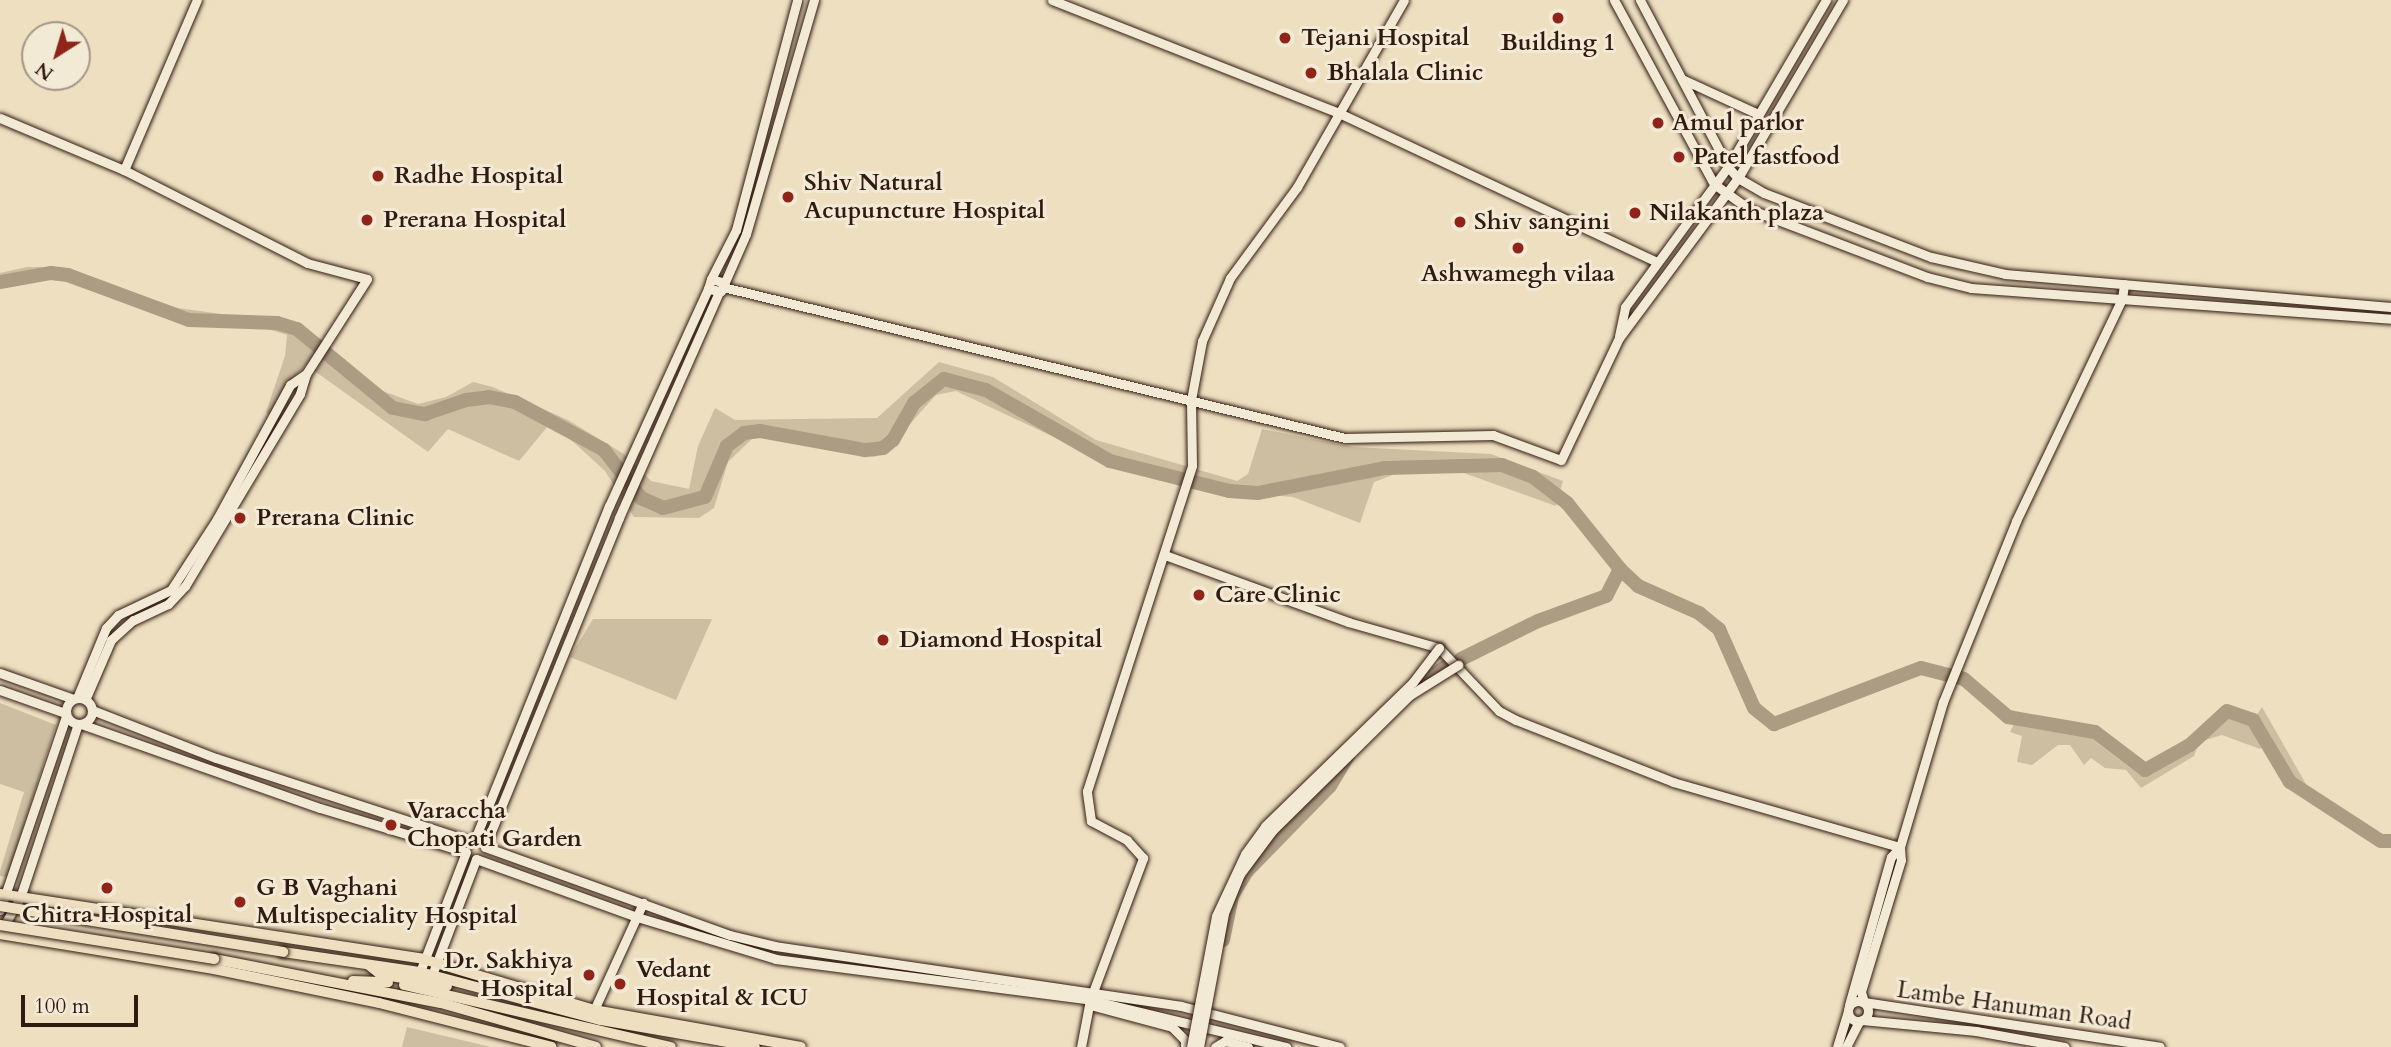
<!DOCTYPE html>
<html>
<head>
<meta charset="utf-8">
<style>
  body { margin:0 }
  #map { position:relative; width:2391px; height:1047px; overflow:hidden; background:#eddfc0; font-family:Cardo,serif }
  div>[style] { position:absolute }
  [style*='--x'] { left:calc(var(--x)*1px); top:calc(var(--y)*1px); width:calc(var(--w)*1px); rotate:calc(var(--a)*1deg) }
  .green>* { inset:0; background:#cdbea2 }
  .river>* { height:14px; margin:-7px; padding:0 7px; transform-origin:7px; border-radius:7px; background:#ad9c84 }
  .roads { filter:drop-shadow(0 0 2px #311a10) drop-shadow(0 0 2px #311a10) }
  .secondary>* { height:9px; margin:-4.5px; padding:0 4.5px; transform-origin:4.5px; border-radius:4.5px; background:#f3ead6 }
  .secondary>.ring { margin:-4.5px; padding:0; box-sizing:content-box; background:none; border:9px solid #f3ead6; border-radius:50% }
  .primary>* { height:10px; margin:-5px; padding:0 5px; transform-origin:5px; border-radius:5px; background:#eddfc0 }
  .bridges { filter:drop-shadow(0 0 2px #311a10) drop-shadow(0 0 2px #311a10) }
  .secondary-bridge>* { height:9px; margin:-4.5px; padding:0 4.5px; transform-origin:4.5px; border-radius:4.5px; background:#f3ead6 }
  .primary-bridge>* { height:10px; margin:-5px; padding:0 5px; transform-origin:5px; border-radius:5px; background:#eddfc0 }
  .dots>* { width:19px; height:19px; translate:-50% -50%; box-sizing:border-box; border:4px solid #f3ead6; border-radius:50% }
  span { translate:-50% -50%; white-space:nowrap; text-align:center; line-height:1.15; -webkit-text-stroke:6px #f3ead6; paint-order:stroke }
  .poi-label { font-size:24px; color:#311a10; font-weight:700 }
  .left { translate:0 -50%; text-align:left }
  .right { translate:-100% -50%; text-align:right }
  .street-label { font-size:24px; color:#311a10 }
  .north { position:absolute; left:21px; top:21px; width:70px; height:70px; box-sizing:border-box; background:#f3ead6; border:2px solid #a59787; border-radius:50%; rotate:217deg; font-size:19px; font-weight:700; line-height:28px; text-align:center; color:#311a10 }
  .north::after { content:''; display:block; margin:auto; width:24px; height:32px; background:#8f2418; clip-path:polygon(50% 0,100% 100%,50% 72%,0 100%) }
  .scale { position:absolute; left:21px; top:995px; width:117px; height:32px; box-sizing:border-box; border:4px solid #311a10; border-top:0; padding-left:9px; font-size:21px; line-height:24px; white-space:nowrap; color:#311a10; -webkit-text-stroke:5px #f3ead6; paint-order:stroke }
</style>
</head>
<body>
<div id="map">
  <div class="green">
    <i style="clip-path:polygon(27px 267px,60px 267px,178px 308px,295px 324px,380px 390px,418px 404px,446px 397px,473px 382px,493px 387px,568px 420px,624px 454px,651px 481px,689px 489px,698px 446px,715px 408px,735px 420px,877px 418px,939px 362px,993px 377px,1096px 440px,1237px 481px,1248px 474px,1262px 429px,1353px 447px,1491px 454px,1563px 481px,1556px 506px,1447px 467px,1395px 474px,1374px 482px,1360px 523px,1293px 497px,1226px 492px,1113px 465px,956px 391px,936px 395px,883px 454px,874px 457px,756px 435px,728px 462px,714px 508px,699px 518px,634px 517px,605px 471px,569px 438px,548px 426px,519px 461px,448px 429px,428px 452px,306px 365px,285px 386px,270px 416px,266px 412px,285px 356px,287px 335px,265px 328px,160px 315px,51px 277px,0 287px,0 273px)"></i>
    <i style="clip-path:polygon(593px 619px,712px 619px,676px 700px,570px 657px)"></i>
    <i style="clip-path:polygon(0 703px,56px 725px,7px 877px,0 876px,0 871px,24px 792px,0 784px)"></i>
    <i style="clip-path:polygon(2262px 707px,2306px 784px,2298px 787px,2254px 719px)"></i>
    <i style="clip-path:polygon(2231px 717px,2251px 725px,2265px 743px,2260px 749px,2222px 735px,2199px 742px,2194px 756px,2141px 788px,2126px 770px,2105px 768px,2091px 758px,2084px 765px,2070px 745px,2058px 745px,2032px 765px,2017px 762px,2022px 736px,2010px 732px,2014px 724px,2088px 736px,2140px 775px,2166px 764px,2209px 727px)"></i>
    <i style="clip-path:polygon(407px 1027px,491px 1047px,402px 1047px)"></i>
  </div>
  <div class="river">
    <i style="--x:0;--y:282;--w:52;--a:-10"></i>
    <i style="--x:51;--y:273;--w:17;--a:7"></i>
    <i style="--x:68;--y:275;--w:129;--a:20.4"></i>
    <i style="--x:189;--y:320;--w:88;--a:2"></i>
    <i style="--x:277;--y:323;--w:21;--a:17"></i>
    <i style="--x:297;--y:329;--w:124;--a:39.5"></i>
    <i style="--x:393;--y:408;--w:33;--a:11"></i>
    <i style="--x:425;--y:414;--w:43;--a:-18.9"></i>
    <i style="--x:466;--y:400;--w:23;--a:-7"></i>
    <i style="--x:489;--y:397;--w:26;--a:11"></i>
    <i style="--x:515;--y:402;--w:101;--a:28.3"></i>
    <i style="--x:604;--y:450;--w:61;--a:52.4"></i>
    <i style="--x:641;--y:498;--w:24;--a:24"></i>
    <i style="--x:663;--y:508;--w:43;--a:-14.7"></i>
    <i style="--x:705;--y:497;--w:56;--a:-66.7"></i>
    <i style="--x:727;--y:446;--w:21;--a:-37"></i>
    <i style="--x:744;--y:433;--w:16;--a:-7"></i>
    <i style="--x:760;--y:431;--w:107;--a:10.3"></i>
    <i style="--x:865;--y:450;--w:18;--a:-6"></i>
    <i style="--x:883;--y:448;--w:13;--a:-39"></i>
    <i style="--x:893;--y:440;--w:43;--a:-60.4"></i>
    <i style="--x:914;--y:403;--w:38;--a:-39"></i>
    <i style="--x:944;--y:379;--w:43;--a:14.7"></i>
    <i style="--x:986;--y:390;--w:143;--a:29.8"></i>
    <i style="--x:1110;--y:461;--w:123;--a:14.1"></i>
    <i style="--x:1229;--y:491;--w:29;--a:4"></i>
    <i style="--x:1258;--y:493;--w:130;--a:-11.1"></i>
    <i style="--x:1386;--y:468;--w:116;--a:-1.5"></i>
    <i style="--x:1502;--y:465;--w:33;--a:21"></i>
    <i style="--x:1533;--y:477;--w:43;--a:37.4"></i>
    <i style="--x:1567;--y:503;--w:85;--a:51.2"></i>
    <i style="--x:1620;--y:569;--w:30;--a:117"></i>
    <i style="--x:1606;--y:596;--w:72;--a:159.8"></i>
    <i style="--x:1538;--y:621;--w:86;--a:153.7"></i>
    <i style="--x:1620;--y:569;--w:25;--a:43"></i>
    <i style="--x:1638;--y:586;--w:67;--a:23.9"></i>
    <i style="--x:1699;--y:613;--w:26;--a:39"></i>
    <i style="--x:1719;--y:629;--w:86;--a:66.1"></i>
    <i style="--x:1754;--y:708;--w:26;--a:39"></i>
    <i style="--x:1774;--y:724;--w:157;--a:-20.9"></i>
    <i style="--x:1921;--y:668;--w:44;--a:14.3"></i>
    <i style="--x:1964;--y:679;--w:58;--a:40.8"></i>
    <i style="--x:2008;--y:717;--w:88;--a:9.8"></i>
    <i style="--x:2095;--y:732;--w:63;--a:37.2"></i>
    <i style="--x:2145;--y:770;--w:51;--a:-29.1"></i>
    <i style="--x:2190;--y:745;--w:50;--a:-42.6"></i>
    <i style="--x:2227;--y:711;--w:28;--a:19"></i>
    <i style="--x:2253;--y:720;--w:72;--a:59.2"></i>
    <i style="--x:2290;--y:782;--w:108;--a:33"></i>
    <i style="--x:2381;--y:841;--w:10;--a:0"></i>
    <i style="--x:1415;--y:688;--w:40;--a:-34.9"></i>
    <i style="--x:1223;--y:940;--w:45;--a:-78.4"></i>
    <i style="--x:1232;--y:896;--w:29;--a:-59"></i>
    <i style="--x:1247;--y:871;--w:119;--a:-45.7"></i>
    <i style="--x:1330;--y:786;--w:35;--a:-59"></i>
  </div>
  <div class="roads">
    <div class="secondary">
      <i style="--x:1052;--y:0;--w:308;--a:21.5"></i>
      <i style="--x:1339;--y:113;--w:349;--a:25.1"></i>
      <i style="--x:1614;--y:0;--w:209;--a:61.5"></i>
      <i style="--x:1714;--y:184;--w:43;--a:35.5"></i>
      <i style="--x:1749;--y:209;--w:191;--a:20.9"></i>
      <i style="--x:1927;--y:277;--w:45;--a:14"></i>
      <i style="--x:1971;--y:288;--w:421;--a:4.2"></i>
      <i style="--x:1640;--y:0;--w:189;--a:62.2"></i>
      <i style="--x:1728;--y:167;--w:15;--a:48"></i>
      <i style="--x:1738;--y:178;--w:30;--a:30"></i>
      <i style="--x:1764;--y:193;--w:179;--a:21"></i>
      <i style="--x:1931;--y:257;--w:76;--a:12.9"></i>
      <i style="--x:2005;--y:274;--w:387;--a:4.9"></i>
      <i style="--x:1682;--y:79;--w:81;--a:24.7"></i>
      <i style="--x:0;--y:118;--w:134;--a:22.8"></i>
      <i style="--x:124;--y:170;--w:205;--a:26.9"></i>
      <i style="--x:307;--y:263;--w:62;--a:14.9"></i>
      <i style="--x:367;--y:279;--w:113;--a:122.7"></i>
      <i style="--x:306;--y:374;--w:21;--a:107"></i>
      <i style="--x:300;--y:394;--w:224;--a:120.9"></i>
      <i style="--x:185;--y:586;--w:25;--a:133"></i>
      <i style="--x:168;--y:604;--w:38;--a:155"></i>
      <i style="--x:133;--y:620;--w:30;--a:138"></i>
      <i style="--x:111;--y:640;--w:65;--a:113.4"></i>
      <i style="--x:124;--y:170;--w:185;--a:-66.8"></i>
      <i style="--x:711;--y:279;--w:55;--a:-63"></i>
      <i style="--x:736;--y:230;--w:238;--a:-75.1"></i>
      <i style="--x:722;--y:282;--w:11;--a:-165"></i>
      <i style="--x:711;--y:279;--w:10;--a:107"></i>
      <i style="--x:708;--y:289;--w:13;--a:9"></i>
      <i style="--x:721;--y:291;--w:62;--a:-66.3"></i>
      <i style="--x:746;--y:234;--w:244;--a:-73.8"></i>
      <i style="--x:723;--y:287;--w:640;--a:13.65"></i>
      <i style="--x:1345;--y:438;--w:148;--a:-1.2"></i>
      <i style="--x:1493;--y:435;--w:72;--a:20.2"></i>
      <i style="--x:1561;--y:460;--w:135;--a:-64.6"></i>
      <i style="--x:1619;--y:338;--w:199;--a:-53.4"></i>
      <i style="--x:1738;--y:178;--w:207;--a:-59.5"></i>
      <i style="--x:719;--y:292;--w:247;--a:113.9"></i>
      <i style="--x:619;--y:518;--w:355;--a:112.2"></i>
      <i style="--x:485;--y:847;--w:260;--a:19.8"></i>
      <i style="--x:730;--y:935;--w:46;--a:13.7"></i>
      <i style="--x:775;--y:946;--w:410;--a:8.4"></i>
      <i style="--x:1181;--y:1006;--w:164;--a:14.5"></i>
      <i style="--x:1619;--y:336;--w:30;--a:-78"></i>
      <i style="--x:1625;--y:307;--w:174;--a:-53.7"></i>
      <i style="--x:1728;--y:167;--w:194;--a:-59.6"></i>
      <i style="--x:1165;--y:555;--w:195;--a:20.1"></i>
      <i style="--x:1348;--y:622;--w:95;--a:15.9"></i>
      <i style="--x:1439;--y:648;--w:87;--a:46.4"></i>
      <i style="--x:1499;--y:711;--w:19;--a:28"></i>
      <i style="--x:1516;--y:720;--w:169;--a:21.5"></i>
      <i style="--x:1673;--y:782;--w:236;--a:16"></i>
      <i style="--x:0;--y:673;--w:78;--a:19.4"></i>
      <i style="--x:0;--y:690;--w:69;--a:19.5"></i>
      <i class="ring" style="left:66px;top:698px;width:17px;height:17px"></i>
      <i style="--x:77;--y:698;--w:76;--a:-67.5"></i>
      <i style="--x:106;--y:628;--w:18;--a:-47"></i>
      <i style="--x:118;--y:615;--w:59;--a:-25.3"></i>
      <i style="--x:171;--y:590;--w:85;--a:-57.1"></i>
      <i style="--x:217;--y:519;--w:153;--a:-61.4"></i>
      <i style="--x:290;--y:385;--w:19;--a:-35"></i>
      <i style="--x:92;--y:710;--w:133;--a:21.2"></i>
      <i style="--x:216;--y:758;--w:267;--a:18.1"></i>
      <i style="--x:81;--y:724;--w:253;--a:19.4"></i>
      <i style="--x:320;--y:808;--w:152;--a:16.8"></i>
      <i style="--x:466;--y:852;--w:129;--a:111"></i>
      <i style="--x:475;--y:839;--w:359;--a:-68.1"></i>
      <i style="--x:609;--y:506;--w:239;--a:-65.5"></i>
      <i style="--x:1900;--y:847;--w:13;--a:86"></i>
      <i style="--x:1901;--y:860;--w:138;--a:106.9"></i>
      <i style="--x:1861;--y:992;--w:10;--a:73"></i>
      <i style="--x:1864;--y:1002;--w:299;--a:8.6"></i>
      <i style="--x:0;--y:910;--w:205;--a:-71.2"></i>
      <i style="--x:2;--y:929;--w:36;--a:-60"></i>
      <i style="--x:20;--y:898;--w:183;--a:-71.6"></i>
      <i style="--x:432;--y:975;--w:124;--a:-69.2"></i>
      <i style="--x:476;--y:859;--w:171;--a:19.8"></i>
      <i style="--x:637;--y:917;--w:145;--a:16.8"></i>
      <i style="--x:776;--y:959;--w:317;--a:7.4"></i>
      <i style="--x:1090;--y:1000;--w:202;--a:13.5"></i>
      <i class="ring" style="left:1848px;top:1001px;width:11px;height:11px"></i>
      <i style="--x:1090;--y:1005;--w:85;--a:15"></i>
      <i style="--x:1172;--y:1027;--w:18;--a:45"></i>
      <i style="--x:1185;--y:1040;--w:7;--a:90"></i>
      <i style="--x:1849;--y:1005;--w:154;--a:-74.2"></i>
      <i style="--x:1891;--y:857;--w:13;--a:-48"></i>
      <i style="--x:1900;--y:847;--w:151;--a:-73.5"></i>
      <i style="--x:1943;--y:702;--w:195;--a:-68"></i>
      <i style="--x:2016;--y:521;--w:246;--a:-64.5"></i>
      <i style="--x:2122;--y:299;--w:15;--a:-82"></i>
      <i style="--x:594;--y:1010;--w:118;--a:-65.4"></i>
      <i style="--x:1862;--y:1020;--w:115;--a:5.5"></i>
      <i style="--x:1976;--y:1031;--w:90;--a:10.2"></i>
      <i style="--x:1081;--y:1047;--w:48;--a:-79.2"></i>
      <i style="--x:1090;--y:1000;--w:152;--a:-69.5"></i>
      <i style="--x:1143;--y:858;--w:24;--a:-132"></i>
      <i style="--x:1127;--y:840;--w:41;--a:-152.2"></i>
      <i style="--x:1091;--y:821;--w:30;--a:-98"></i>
      <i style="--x:1087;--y:791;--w:342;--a:-72.1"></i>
      <i style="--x:1192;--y:465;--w:65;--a:-90.9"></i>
      <i style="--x:1191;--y:400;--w:60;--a:-79.4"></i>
      <i style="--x:1202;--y:341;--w:69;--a:-66"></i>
      <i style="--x:1230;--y:278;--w:113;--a:-53.6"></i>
      <i style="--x:1297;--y:187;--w:215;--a:-60.2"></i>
      <i style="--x:1215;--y:1047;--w:12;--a:-31"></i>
      <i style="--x:1225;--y:1041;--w:24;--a:15"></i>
      <i style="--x:1837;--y:1047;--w:37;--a:-73"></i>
      <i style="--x:1846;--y:1047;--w:29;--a:-63"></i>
    </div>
    <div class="primary">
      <i style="--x:0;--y:894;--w:428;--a:8.7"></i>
      <i style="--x:423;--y:959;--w:178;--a:16.6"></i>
      <i style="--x:594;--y:1010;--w:210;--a:10.1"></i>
      <i style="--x:0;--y:934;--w:217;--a:9.3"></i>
      <i style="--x:214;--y:969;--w:168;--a:11.6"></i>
      <i style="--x:379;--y:1003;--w:178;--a:14.3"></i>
      <i style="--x:283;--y:952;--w:138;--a:8.3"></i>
      <i style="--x:420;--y:972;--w:187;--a:14.9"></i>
      <i style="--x:601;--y:1020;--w:156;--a:9.9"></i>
      <i style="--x:214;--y:959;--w:231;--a:11"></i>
      <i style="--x:441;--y:1003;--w:161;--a:15.8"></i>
      <i style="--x:369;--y:965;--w:14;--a:39"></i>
      <i style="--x:380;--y:974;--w:68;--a:10.2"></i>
      <i style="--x:353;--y:981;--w:35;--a:2"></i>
      <i style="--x:404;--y:985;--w:274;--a:13.1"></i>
    </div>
  </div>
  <div class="bridges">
    <div class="secondary-bridge">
      <i style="--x:1191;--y:1047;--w:133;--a:-79.2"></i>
      <i style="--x:1216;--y:916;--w:68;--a:-64.9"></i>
      <i style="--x:1245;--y:854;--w:34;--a:-54"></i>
      <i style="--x:1265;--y:826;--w:206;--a:-44.2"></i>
      <i style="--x:1413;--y:682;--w:43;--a:-52.6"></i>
      <i style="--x:1199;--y:1047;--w:136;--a:-79.4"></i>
      <i style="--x:1224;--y:913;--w:42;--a:-67.7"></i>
      <i style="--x:1240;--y:874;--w:54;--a:-53.3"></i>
      <i style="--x:1272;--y:831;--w:194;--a:-44.6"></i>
      <i style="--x:1410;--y:695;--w:57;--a:-32"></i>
    </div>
    <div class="primary-bridge">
      <i style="--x:0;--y:906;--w:287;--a:9.2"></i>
      <i style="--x:0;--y:925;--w:217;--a:9"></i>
    </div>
  </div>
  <div class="dots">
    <i style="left:1558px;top:18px;background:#8f2418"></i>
    <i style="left:1285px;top:38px;background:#8f2418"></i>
    <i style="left:1311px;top:73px;background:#8f2418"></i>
    <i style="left:1658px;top:123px;background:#8f2418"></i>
    <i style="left:1679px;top:157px;background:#8f2418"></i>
    <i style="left:378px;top:176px;background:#8f2418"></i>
    <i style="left:788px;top:197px;background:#8f2418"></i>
    <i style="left:1635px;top:213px;background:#8f2418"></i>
    <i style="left:367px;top:220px;background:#8f2418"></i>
    <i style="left:1460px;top:222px;background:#8f2418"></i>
    <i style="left:1518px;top:248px;background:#8f2418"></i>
    <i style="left:240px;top:518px;background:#8f2418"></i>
    <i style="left:1199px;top:595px;background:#8f2418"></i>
    <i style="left:883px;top:640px;background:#8f2418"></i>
    <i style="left:391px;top:825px;background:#8f2418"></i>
    <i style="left:107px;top:888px;background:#8f2418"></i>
    <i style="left:240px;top:902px;background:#8f2418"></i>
    <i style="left:589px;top:975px;background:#8f2418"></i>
    <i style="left:620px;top:984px;background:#8f2418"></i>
  </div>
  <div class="poi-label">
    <span class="left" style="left:1301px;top:38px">Tejani Hospital</span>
    <span style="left:1558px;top:43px">Building 1</span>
    <span class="left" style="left:1327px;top:73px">Bhalala Clinic</span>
    <span class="left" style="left:1672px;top:123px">Amul parlor</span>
    <span class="left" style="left:1693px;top:157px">Patel fastfood</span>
    <span class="left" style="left:394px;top:176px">Radhe Hospital</span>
    <span class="left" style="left:804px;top:197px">Shiv Natural<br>Acupuncture Hospital</span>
    <span class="left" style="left:1649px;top:213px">Nilakanth plaza</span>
    <span class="left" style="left:383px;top:220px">Prerana Hospital</span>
    <span class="left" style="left:1474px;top:222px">Shiv sangini</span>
    <span style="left:1518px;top:274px">Ashwamegh vilaa</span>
    <span class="left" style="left:256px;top:518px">Prerana Clinic</span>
    <span class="left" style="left:1215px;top:595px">Care Clinic</span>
    <span class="left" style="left:899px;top:640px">Diamond Hospital</span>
    <span class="left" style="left:407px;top:825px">Varaccha<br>Chopati Garden</span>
    <span class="left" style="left:256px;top:902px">G B Vaghani<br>Multispeciality Hospital</span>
    <span style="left:107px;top:915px">Chitra Hospital</span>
    <span class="right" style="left:573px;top:975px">Dr. Sakhiya<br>Hospital</span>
    <span class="left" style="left:636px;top:984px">Vedant<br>Hospital &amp; ICU</span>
  </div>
  <div class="street-label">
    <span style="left:2014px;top:1006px;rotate:8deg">Lambe Hanuman Road</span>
  </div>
  <div class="north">N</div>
  <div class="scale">100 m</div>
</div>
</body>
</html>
